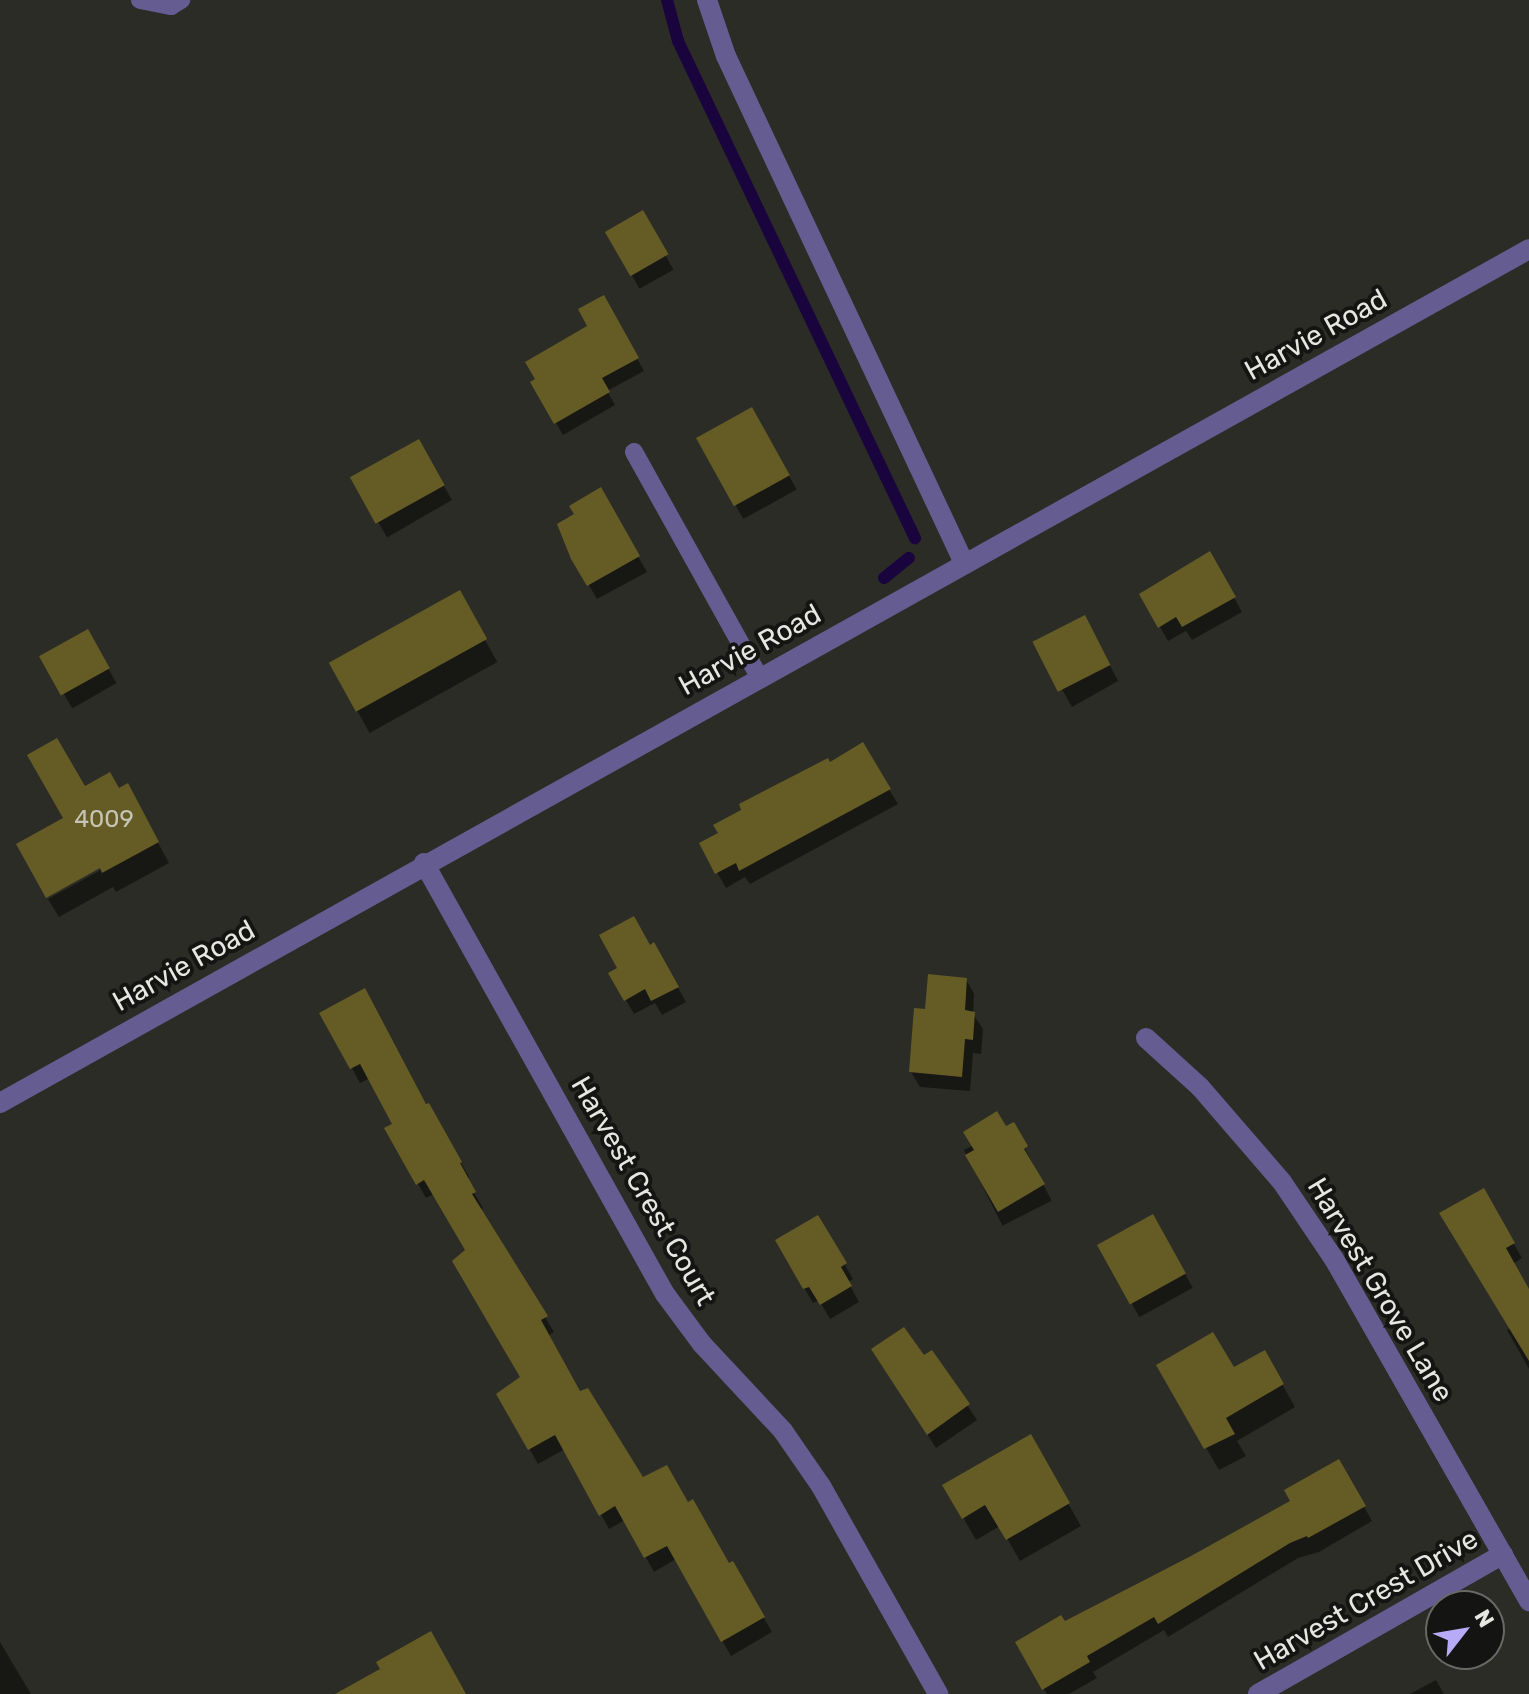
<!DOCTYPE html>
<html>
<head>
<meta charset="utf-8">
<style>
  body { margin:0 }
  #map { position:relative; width:1529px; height:1694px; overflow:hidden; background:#2c2c26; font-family:Rubik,sans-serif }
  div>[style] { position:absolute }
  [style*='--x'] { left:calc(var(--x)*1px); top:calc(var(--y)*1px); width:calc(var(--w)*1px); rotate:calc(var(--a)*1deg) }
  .shadow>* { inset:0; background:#0007; transform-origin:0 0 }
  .stream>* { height:12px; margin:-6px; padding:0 6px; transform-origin:6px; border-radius:6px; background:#19043e }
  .building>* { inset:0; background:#655c25; transform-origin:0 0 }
  .service>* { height:18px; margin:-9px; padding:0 9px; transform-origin:9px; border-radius:9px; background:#655d92 }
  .minor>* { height:20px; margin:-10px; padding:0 10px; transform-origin:10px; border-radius:10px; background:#655d92 }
  .tertiary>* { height:20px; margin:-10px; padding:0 10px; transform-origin:10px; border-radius:10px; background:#655d92 }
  span { translate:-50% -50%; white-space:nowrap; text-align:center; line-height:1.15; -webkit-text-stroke:8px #141412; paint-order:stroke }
  .number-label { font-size:24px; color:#c6c4b4 }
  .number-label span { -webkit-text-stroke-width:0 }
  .street-label { font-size:28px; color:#e6e6e3 }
  .north { position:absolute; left:1425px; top:1590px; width:80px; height:80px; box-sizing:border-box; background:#141412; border:2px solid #686866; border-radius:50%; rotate:59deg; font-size:22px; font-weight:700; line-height:32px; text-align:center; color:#e6e6e3 }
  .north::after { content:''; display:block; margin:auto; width:28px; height:36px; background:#b7abf8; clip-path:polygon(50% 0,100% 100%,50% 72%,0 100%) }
</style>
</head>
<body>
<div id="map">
  <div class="shadow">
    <i style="left:642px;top:213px;width:65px;height:39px;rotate:61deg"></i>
    <i style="clip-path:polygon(603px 298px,644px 371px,607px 391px,615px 405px,563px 435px,533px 383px,590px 327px)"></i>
    <i style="left:752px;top:409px;width:92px;height:61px;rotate:61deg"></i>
    <i style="left:418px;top:441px;width:68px;height:75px;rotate:60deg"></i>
    <i style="clip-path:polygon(600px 490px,647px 572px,597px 599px,573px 558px,576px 515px)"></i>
    <i style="clip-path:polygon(1210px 554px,1242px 612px,1192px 640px,1186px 631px,1168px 641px,1142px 595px)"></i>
    <i style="left:459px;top:593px;width:79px;height:146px;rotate:61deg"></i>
    <i style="left:87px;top:632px;width:59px;height:51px;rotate:60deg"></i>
    <i style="clip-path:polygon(1093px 633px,1118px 681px,1072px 707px,1037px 645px)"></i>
    <i style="clip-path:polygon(862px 745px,898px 804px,750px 884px,745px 877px,726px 888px,701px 844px)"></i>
    <i style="clip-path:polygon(84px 789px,119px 790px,138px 806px,169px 863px,116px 892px,113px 887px,59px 917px,48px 899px,110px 865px,66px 819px)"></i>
    <i style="clip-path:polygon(654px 945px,686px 1002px,662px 1015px,655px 1003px,634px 1014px,611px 974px)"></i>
    <i style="clip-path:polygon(966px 979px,974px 994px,973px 1014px,983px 1029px,981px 1054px,973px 1053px,970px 1091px,920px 1087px,911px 1072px,927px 1011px)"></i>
    <i style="clip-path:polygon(322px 1013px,429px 1106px,469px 1177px,466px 1179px,483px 1208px,479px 1210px,554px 1332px,548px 1336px,580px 1393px,643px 1480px,687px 1505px,729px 1566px,732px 1564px,772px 1632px,731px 1656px,676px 1559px,654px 1572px,625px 1520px,609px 1529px,565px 1449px,538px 1464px,499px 1395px,523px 1378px,467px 1250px,434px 1194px,426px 1198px,387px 1129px,394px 1125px,370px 1078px,360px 1083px)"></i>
    <i style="left:1013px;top:1125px;width:85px;height:55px;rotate:63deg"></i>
    <i style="clip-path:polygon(1483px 1190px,1522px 1258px,1513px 1264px,1529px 1293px,1529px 1369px,1507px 1330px,1511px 1328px)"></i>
    <i style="left:1153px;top:1216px;width:82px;height:61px;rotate:61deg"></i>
    <i style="clip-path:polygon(817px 1217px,853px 1279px,848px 1282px,859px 1302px,830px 1319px,819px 1300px,813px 1303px,777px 1241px)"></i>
    <i style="clip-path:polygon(932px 1352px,977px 1420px,936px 1448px,882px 1364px,923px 1358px)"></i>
    <i style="clip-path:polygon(1264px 1352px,1295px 1407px,1237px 1441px,1246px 1456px,1219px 1470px,1159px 1366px,1233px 1370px)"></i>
    <i style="clip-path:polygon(1030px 1437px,1081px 1526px,1020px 1561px,1000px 1526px,976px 1540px,945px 1486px)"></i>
    <i style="clip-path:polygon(1339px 1462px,1372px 1521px,1319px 1552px,1298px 1558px,1168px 1637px,1164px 1630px,1093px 1672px,1097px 1678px,1069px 1694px,1047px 1694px,1018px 1643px,1064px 1624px,1192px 1558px,1292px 1501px)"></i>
    <i style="clip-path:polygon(0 1642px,22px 1679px,31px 1694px,0 1694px)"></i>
    <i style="clip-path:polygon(1436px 1680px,1444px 1694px,1410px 1694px)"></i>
  </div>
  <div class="stream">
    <i style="--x:667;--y:0;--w:42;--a:75"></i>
    <i style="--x:678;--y:41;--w:551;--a:64.51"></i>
    <i style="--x:884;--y:578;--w:32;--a:-39"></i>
  </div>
  <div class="building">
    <i style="left:643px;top:210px;width:51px;height:44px;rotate:60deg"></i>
    <i style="clip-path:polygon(604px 295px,639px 358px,602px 378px,610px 392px,554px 424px,530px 382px,535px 379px,525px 362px,587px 326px,578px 309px)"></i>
    <i style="left:752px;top:407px;width:78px;height:64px;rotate:61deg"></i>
    <i style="left:419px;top:439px;width:53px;height:79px;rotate:61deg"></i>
    <i style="clip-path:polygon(601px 487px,640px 556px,587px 586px,571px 559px,557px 524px,574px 514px,569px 506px)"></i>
    <i style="clip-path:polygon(1210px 551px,1236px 597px,1182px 627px,1176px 617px,1158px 628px,1139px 594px)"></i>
    <i style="left:460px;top:590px;width:56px;height:150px;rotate:61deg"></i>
    <i style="left:1085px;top:615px;width:56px;height:59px;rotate:63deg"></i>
    <i style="left:88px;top:629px;width:45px;height:56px;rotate:61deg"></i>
    <i style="clip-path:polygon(57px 738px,85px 786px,110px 772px,119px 788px,128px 783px,159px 842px,102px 873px,100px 868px,46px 898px,16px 844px,63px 818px,27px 755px)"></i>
    <i style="clip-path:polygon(863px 742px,891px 789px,739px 871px,736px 863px,715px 874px,699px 843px,718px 833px,713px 825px,741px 810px,739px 804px,828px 758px,830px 762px)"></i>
    <i style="clip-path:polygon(634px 916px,650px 945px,654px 942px,679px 987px,651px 1001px,645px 989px,624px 1001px,608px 973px,617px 968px,599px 935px)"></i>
    <i style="clip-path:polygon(928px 974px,967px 978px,965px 1010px,975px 1012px,973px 1040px,965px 1039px,962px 1077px,909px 1072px,914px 1008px,925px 1009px)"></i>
    <i style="clip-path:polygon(365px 988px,426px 1104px,429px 1103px,462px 1162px,460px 1163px,476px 1192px,472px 1194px,548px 1316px,541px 1320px,580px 1391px,588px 1388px,643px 1477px,667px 1465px,688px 1502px,693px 1499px,729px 1563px,733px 1561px,765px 1617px,721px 1642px,667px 1546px,644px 1558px,615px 1506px,599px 1516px,555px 1435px,528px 1450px,496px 1394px,520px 1377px,452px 1261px,465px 1250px,424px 1180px,416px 1185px,384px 1128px,392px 1124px,360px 1064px,350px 1069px,319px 1013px)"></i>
    <i style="clip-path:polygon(997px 1111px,1006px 1126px,1014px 1122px,1028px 1146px,1024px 1149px,1045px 1184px,998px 1212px,965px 1155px,974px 1150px,963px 1132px)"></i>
    <i style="clip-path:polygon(1484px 1188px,1515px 1243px,1506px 1248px,1529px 1289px,1529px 1361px,1439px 1213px)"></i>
    <i style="left:1153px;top:1214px;width:68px;height:64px;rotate:61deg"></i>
    <i style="clip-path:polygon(818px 1215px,847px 1263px,841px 1267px,852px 1286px,820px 1305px,809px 1287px,803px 1289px,775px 1240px)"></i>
    <i style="clip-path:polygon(904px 1327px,924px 1355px,932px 1350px,970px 1404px,927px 1435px,871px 1349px)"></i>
    <i style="clip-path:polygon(1213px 1332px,1234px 1367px,1265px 1350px,1284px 1384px,1226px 1418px,1235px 1434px,1204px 1449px,1156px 1365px)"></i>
    <i style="clip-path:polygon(1031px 1434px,1070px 1503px,1006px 1540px,985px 1505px,962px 1519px,942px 1485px)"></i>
    <i style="clip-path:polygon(1339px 1459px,1366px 1506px,1308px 1538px,1307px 1536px,1290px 1543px,1158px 1624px,1154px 1617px,1087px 1656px,1090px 1662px,1042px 1690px,1015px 1642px,1061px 1615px,1065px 1621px,1191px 1556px,1290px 1501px,1284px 1490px)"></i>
    <i style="clip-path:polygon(431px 1631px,466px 1694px,335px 1694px,380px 1669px,376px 1662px)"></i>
  </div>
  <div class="service">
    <i style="--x:140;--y:0;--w:32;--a:11"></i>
    <i style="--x:171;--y:6;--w:12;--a:-31"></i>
    <i style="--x:634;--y:452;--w:257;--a:60.9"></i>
  </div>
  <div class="minor">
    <i style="--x:707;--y:0;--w:59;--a:71.3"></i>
    <i style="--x:726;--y:56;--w:560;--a:64.85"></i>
    <i style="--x:424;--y:863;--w:494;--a:60.8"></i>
    <i style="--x:665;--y:1294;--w:62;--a:53.5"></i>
    <i style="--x:702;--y:1344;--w:119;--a:47"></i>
    <i style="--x:783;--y:1431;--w:67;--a:55.4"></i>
    <i style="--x:821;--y:1486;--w:239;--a:60.6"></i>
    <i style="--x:1146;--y:1038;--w:73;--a:42.2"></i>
    <i style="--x:1200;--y:1087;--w:125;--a:49.2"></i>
    <i style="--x:1282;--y:1182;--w:93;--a:56"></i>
    <i style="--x:1334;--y:1259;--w:394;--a:60.3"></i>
    <i style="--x:1258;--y:1694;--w:282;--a:-29.7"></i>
  </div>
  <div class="tertiary">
    <i style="--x:0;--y:1103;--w:1751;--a:-29.18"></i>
  </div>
  <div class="number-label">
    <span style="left:104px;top:820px">4009</span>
  </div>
  <div class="street-label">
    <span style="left:1316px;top:335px;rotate:-29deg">Harvie Road</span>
    <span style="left:750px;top:650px;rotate:-29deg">Harvie Road</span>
    <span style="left:184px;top:966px;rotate:-29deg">Harvie Road</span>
    <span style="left:643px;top:1191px;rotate:60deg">Harvest Crest Court</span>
    <span style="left:1380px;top:1290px;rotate:59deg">Harvest Grove Lane</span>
    <span style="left:1366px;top:1600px;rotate:-30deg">Harvest Crest Drive</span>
  </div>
  <div class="north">N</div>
</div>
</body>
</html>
